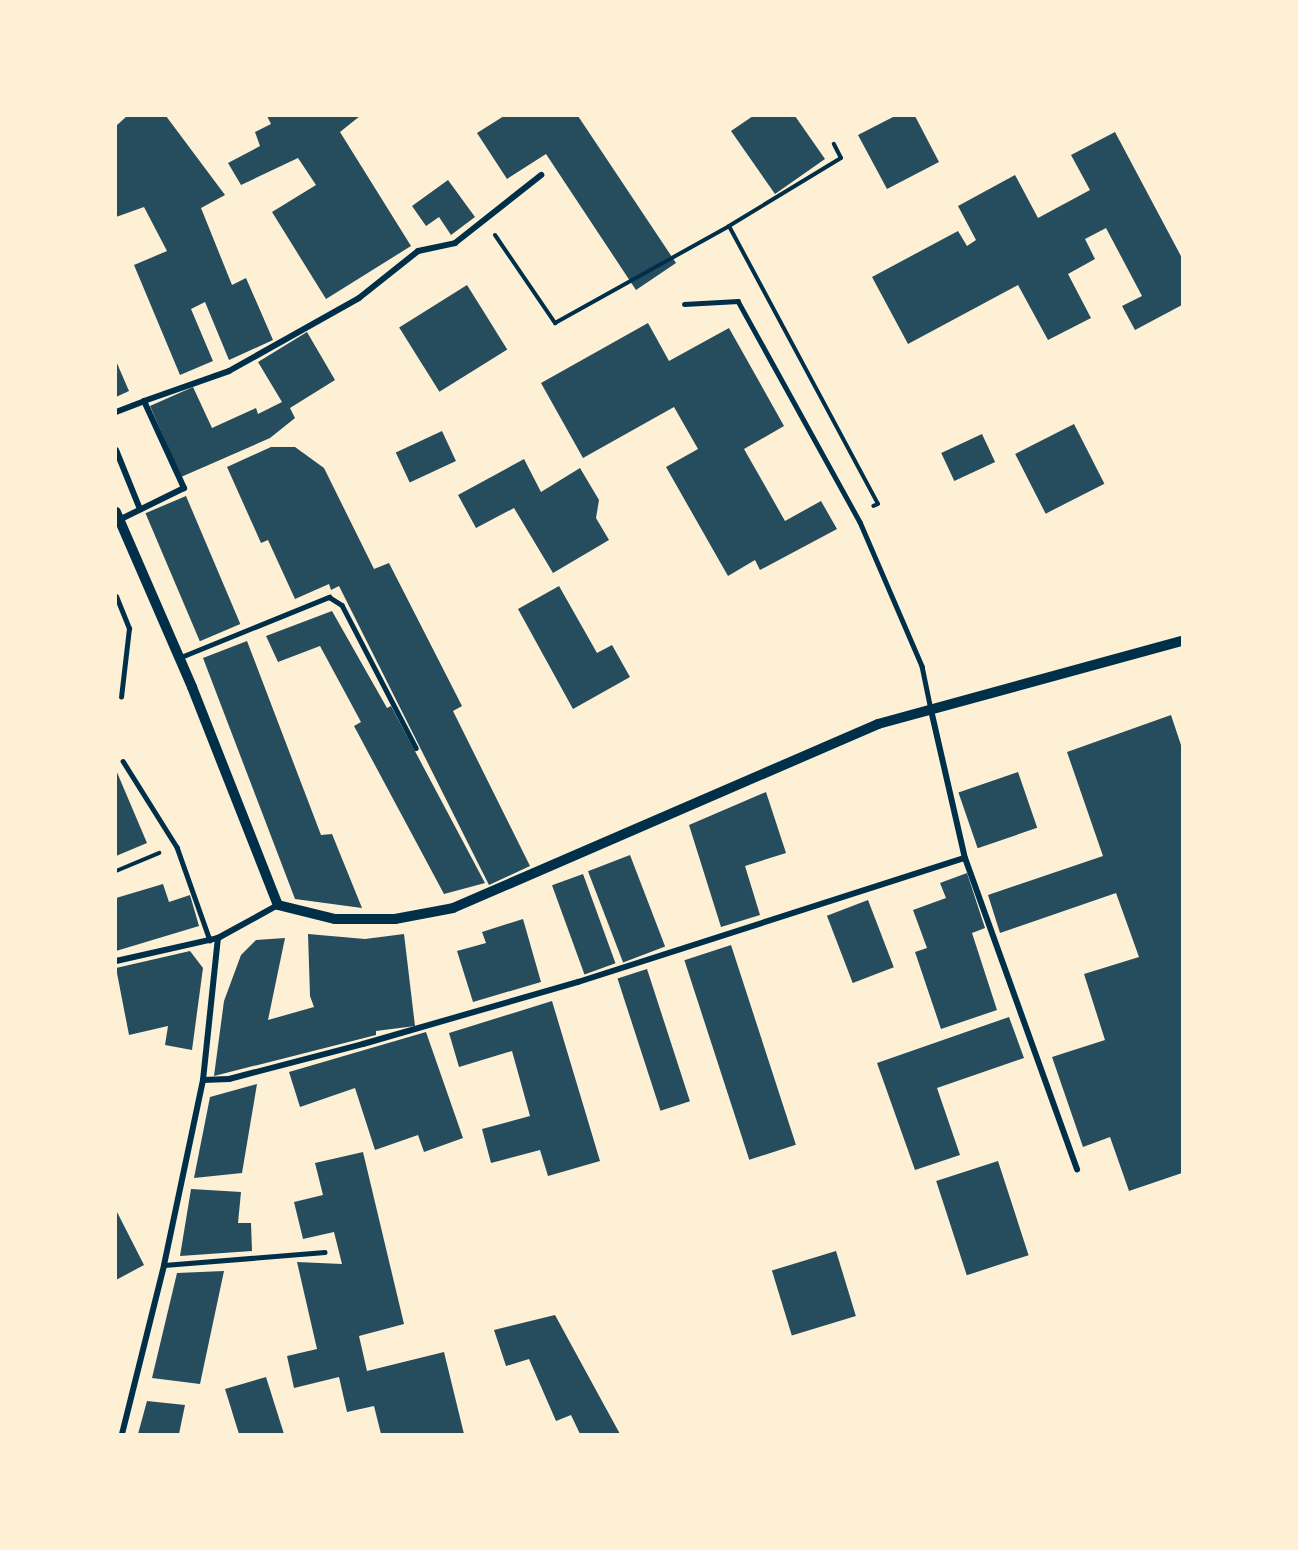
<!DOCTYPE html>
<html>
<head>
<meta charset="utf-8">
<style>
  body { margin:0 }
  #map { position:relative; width:1298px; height:1550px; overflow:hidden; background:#fdf0d5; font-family:Cabin,sans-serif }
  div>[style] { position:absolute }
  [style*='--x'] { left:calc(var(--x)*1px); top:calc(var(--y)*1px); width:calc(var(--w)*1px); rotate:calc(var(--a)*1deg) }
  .building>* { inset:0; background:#264d5e; transform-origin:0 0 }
  .path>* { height:4px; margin:-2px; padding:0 2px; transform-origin:2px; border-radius:2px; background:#003049 }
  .service>* { height:4.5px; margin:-2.25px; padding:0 2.25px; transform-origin:2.25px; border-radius:2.25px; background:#003049 }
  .pedestrian>* { height:5px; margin:-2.5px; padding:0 2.5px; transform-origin:2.5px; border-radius:2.5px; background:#003049 }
  .minor>* { height:6px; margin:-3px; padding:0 3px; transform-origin:3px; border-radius:3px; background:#003049 }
  .tertiary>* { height:10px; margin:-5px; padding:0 5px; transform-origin:5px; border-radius:5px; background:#003049 }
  span { translate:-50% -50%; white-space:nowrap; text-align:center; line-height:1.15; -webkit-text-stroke:6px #fdf0d5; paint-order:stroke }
  .frame { position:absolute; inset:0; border:117px solid #fdf0d5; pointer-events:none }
</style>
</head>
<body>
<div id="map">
  <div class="building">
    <i style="clip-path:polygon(127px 116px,166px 116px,225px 195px,201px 208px,232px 285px,246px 278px,273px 340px,229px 360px,205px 302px,191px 309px,213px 361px,180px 375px,134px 265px,167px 251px,144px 207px,116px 217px,116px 126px)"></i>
    <i style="clip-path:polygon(267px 116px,360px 116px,340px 132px,411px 246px,326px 299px,272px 212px,316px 185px,298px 158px,241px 185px,228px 163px,260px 146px,255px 132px,271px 124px)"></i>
    <i style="clip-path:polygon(504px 116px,578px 116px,676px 263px,636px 290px,546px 154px,507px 179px,477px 133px)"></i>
    <i style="clip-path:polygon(753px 116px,795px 116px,825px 159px,775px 194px,731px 131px)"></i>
    <i style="clip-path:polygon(895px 116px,915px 116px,939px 162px,887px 189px,858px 135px)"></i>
    <i style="clip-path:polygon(1115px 132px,1182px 258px,1182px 305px,1135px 330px,1122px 306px,1142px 296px,1106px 228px,1085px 239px,1095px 259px,1068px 274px,1091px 318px,1048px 340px,1018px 285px,908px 344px,872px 277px,958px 231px,967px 246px,976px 240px,958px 206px,1015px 175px,1038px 218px,1090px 190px,1071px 155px)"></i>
    <i style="clip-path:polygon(448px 180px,475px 217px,451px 235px,439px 217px,426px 226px,412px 206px)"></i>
    <i style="left:467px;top:285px;width:76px;height:80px;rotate:58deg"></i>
    <i style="clip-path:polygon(648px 323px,669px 361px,729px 328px,784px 426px,744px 449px,785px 521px,821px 501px,837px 529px,760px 570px,755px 560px,728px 576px,666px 467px,698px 449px,674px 407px,583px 458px,541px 383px)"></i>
    <i style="clip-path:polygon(307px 332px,335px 380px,290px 408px,295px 418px,270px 438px,181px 477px,150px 406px,193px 387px,212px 428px,256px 408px,258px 414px,282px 402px,258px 362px)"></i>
    <i style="clip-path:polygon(116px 361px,129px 391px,116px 397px)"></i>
    <i style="left:1074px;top:424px;width:67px;height:66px;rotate:63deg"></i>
    <i style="left:442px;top:431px;width:33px;height:51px;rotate:65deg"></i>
    <i style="left:982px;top:434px;width:31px;height:45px;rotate:65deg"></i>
    <i style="clip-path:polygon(271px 447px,295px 447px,324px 468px,374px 569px,389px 563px,462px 706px,453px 711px,530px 866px,489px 885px,339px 586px,331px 590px,329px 584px,295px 599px,268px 540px,261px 543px,227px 467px)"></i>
    <i style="clip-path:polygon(524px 459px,541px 492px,580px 468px,599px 500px,596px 518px,609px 540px,553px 573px,514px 508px,476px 528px,458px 495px)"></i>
    <i style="left:186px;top:496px;width:139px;height:44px;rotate:67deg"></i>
    <i style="clip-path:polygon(559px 586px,597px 653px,612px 645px,630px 677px,573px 709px,518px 609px)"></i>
    <i style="clip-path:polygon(332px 611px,387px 708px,391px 706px,485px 883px,444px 894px,354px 726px,361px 722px,320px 646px,278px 662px,266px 636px)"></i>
    <i style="clip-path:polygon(247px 641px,321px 835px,332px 834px,362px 908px,295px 899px,203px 658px)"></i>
    <i style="clip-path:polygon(1171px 715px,1182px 748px,1182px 1173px,1129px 1191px,1110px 1137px,1083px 1147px,1052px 1057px,1105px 1040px,1084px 974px,1139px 957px,1116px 893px,1000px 933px,988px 895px,1103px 856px,1067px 752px)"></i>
    <i style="clip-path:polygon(116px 770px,147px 843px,116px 856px)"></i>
    <i style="left:1018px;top:772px;width:59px;height:63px;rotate:71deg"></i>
    <i style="clip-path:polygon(766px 792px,786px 853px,745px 866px,760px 915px,721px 927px,689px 825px)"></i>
    <i style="left:630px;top:855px;width:98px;height:45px;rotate:69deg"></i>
    <i style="clip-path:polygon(967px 873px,985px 928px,972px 933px,997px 1010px,941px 1029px,915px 952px,927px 948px,913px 910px,946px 898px,940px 883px)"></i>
    <i style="left:583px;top:874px;width:95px;height:33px;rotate:70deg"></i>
    <i style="clip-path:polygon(163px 884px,169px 902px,190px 895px,199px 926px,116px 951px,116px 898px)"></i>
    <i style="left:868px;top:900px;width:72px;height:44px;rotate:69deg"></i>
    <i style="clip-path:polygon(523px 919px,541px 982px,473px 1002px,457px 951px,486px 943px,482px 932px)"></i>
    <i style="clip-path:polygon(308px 934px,365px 939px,404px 934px,415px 1026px,376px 1031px,376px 1035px,214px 1076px,224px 1001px,241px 955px,256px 940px,285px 938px,268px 1020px,314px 1007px,310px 996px)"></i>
    <i style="left:731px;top:945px;width:210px;height:49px;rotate:72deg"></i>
    <i style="clip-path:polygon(190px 951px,203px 968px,192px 1050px,165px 1045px,168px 1026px,129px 1035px,116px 968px)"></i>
    <i style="left:647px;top:969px;width:139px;height:31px;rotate:72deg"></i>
    <i style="clip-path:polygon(552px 1001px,600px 1161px,548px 1176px,540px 1150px,491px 1163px,482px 1129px,530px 1116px,512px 1051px,459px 1067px,449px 1033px)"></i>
    <i style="clip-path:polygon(1009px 1017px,1024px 1058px,937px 1088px,960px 1155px,915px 1170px,877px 1063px)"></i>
    <i style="clip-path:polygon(426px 1032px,463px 1138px,424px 1152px,418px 1135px,375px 1150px,355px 1088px,300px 1107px,289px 1072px)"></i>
    <i style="clip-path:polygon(257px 1084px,242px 1173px,194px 1178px,210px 1097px)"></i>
    <i style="clip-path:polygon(363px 1152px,404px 1324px,359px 1336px,367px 1371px,444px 1352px,464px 1434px,381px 1434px,374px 1406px,347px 1412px,339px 1377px,294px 1388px,287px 1356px,317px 1349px,297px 1262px,342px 1264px,334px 1232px,303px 1239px,294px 1202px,323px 1195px,315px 1163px)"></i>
    <i style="left:998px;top:1161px;width:99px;height:65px;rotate:72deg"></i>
    <i style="clip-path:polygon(191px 1189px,241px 1192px,238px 1223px,251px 1223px,252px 1251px,180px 1256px)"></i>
    <i style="clip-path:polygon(116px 1210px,144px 1265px,116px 1280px)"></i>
    <i style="left:836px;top:1251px;width:68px;height:67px;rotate:73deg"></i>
    <i style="clip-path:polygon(224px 1271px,200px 1384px,152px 1378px,177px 1273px)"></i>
    <i style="clip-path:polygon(555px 1315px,603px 1403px,620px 1434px,580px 1434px,571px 1415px,556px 1421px,529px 1359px,506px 1366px,494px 1330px)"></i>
    <i style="clip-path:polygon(266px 1377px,284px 1434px,239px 1434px,225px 1389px)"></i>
    <i style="clip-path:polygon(147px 1401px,185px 1405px,179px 1434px,138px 1434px)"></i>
  </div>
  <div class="path">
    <i style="--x:729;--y:226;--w:315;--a:61.8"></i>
    <i style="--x:878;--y:504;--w:5;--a:158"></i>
    <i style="--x:495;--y:235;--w:107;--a:55.7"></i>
    <i style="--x:555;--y:323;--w:199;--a:-29.1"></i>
    <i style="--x:729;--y:226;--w:131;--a:-31.3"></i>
    <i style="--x:841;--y:158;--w:16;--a:-117"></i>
    <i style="--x:116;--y:871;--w:47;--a:-22.7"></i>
  </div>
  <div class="service">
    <i style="--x:684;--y:304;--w:54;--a:-3.2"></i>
    <i style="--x:738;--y:301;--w:252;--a:61.1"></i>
    <i style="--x:860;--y:522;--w:157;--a:66.7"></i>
    <i style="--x:922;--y:666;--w:45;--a:78.4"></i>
    <i style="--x:181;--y:657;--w:160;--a:-22.1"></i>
    <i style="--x:329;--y:597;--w:15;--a:32"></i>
    <i style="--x:342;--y:605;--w:161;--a:62.6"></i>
    <i style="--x:123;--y:761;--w:102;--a:57.9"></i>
    <i style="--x:177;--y:847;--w:99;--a:70.5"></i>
    <i style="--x:164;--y:1265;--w:161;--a:-4.6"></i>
  </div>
  <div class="pedestrian">
    <i style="--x:116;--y:596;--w:35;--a:68"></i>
    <i style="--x:129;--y:628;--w:69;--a:96.6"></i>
  </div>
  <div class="minor">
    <i style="--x:144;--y:401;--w:90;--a:-19.4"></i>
    <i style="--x:229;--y:371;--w:149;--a:-29.3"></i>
    <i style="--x:359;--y:298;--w:75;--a:-38.5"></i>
    <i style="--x:418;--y:251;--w:38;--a:-12"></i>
    <i style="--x:455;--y:243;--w:110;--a:-38.3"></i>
    <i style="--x:116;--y:412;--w:30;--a:-21"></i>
    <i style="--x:144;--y:401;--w:96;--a:65.3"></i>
    <i style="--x:184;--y:488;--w:72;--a:153.8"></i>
    <i style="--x:116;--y:450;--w:64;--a:67.9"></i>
    <i style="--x:931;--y:710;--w:152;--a:77.1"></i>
    <i style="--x:965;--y:858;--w:331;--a:70.2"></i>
    <i style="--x:116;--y:961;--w:105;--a:-12.7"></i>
    <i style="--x:203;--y:1080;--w:26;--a:-2"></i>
    <i style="--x:229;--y:1079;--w:138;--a:-14.6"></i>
    <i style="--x:363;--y:1044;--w:224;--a:-16.1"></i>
    <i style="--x:578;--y:982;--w:406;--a:-17.8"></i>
    <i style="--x:122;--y:1434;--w:174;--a:-76"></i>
    <i style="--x:164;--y:1265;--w:189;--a:-78.1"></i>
    <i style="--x:203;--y:1080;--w:143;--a:-84"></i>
    <i style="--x:218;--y:938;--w:68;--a:-28.8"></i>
  </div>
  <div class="tertiary">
    <i style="--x:116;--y:512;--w:191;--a:66.5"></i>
    <i style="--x:192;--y:687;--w:234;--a:68.5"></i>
    <i style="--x:278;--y:905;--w:59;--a:13.8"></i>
    <i style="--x:335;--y:919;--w:60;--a:0"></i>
    <i style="--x:395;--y:919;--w:59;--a:-10.7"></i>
    <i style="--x:453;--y:908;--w:463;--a:-23.4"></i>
    <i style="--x:878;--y:724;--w:315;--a:-15.3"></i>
  </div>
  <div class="frame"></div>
</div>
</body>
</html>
